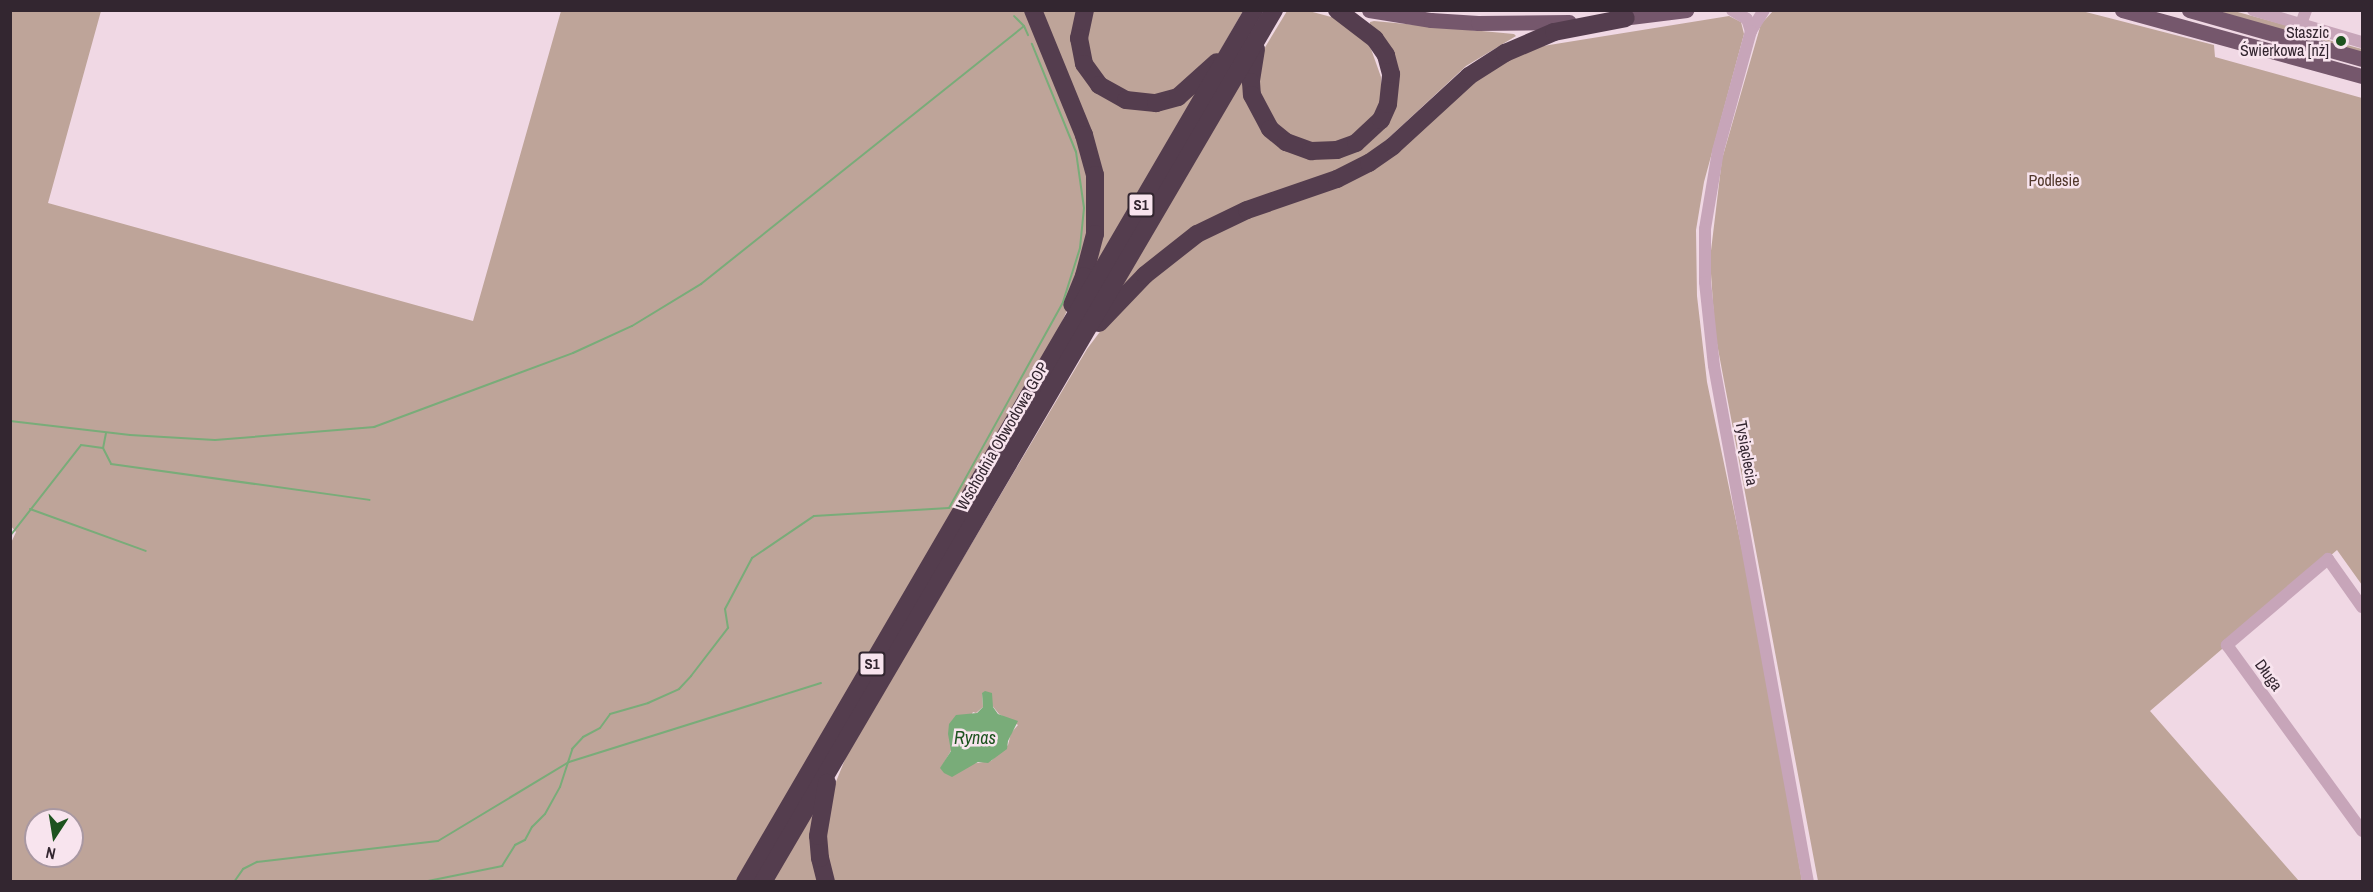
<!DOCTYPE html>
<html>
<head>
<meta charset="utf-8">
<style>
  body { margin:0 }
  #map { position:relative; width:2373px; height:892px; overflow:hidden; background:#f0d8e4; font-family:"Archivo Narrow",sans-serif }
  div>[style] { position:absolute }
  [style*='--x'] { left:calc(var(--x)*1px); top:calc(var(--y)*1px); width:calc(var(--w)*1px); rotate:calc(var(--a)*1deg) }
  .green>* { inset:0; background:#bea499 }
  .water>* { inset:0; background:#79ac79 }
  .stream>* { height:2px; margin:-1px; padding:0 1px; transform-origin:1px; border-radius:1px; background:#79ac79 }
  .minor>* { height:12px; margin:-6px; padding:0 6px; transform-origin:6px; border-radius:6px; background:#c7a5b9 }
  .major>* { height:15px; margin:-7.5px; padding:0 7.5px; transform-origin:7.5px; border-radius:7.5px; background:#75576c }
  .highway>* { height:18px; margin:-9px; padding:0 9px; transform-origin:9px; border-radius:9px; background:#543d4e }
  .dots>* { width:16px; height:16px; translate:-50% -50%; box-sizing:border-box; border:3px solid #f8e4ee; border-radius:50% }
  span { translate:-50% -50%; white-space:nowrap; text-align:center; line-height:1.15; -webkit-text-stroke:5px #f8e4ee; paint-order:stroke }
  .shield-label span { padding:2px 4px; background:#f8e4ee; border:2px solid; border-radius:4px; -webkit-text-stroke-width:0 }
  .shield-label { font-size:15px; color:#332630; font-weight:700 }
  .poi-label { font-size:16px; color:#332630 }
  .right { translate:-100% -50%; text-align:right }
  .park-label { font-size:16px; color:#51372b }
  .street-label { font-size:16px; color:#332630 }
  .water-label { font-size:18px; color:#1d531f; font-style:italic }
  .frame { position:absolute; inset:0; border:12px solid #332630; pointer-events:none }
  .north { position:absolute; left:24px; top:808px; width:60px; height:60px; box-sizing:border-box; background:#f8e4ee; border:2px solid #a998a2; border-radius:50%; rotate:192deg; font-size:16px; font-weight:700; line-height:24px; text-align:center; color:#332630 }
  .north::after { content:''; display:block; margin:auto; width:21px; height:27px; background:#1d531f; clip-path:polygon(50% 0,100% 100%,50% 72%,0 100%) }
</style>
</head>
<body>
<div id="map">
  <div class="green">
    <i style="clip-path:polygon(1774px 10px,2082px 11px,2214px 45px,2215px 57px,2362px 98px,2362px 585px,2337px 550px,2150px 711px,2299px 881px,1818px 881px,1715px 333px,1710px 259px,1722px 159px,1761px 24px)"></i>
    <i style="clip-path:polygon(evenodd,10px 11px,101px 11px,48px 203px,473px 321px,561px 11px,1026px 11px,1084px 152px,1092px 211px,1072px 299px,1058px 331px,736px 881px,11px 881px,10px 545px,16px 532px,10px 525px,10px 11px,36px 820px,72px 820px,72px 856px,36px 856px,36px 820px)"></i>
    <i style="clip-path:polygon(1040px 11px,1078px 11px,1073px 39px,1124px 106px,1201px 85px,1089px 279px,1101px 213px)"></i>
    <i style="clip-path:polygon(1090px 11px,1243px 11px,1219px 53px,1191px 82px,1159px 98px,1109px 88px,1085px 54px)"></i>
    <i style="clip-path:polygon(1287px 11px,1309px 11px,1335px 18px,1363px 38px,1371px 49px,1381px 77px,1382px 103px,1363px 133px,1320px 147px,1278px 130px,1259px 93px,1261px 54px)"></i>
    <i style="clip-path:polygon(2208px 11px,2234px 11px,2325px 36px,2324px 39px,2362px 49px,2362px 53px)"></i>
    <i style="clip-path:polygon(evenodd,1729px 16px,1741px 22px,1744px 34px,1704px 182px,1696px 230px,1697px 296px,1707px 382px,1759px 631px,1802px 881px,830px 882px,825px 867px,827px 804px,848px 752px,1087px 349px,1102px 329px,1148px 281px,1195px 244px,1410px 138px,1496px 64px,1543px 46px,1729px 16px,982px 693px,999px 714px,1018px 725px,1011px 733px,1008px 745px,991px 761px,941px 768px,973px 712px,976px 713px,983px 707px,982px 693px)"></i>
    <i style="clip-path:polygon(1374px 21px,1514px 34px,1516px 36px,1466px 66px,1366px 159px,1238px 207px,1109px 306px,1243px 73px,1252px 110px,1327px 158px,1393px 108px,1370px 27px,1370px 22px)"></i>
    <i style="clip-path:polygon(815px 809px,821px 881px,770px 882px)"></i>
  </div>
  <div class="water">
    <i style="clip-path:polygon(985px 691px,992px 693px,993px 707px,998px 714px,1018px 721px,1008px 741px,1007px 749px,988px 763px,978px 762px,952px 777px,944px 773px,940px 768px,951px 751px,948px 734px,949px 724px,956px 715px,977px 713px,983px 707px,982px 693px)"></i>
  </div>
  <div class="stream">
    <i style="--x:1024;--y:26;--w:10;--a:66"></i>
    <i style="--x:10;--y:421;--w:121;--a:6.7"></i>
    <i style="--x:130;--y:435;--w:85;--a:3.4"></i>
    <i style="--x:215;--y:440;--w:160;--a:-4.7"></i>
    <i style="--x:374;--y:427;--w:212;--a:-20.4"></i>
    <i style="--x:573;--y:353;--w:65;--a:-24.6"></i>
    <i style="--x:632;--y:326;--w:81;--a:-31.3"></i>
    <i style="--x:701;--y:284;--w:413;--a:-38.6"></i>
    <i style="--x:1024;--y:26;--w:14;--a:-135"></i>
    <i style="--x:106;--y:433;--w:15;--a:101"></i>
    <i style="--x:103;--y:448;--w:18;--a:63"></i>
    <i style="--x:111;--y:464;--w:261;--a:7.9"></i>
    <i style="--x:30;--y:509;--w:123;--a:19.9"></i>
    <i style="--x:10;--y:536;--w:115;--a:-52"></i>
    <i style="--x:81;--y:445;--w:22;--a:8"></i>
    <i style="--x:234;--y:882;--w:16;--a:-55"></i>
    <i style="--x:243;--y:869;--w:16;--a:-27"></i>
    <i style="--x:257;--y:862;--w:182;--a:-6.6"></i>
    <i style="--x:438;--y:841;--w:153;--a:-31.1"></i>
    <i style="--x:569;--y:762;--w:264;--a:-17.4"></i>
    <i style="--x:423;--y:882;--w:81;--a:-11.4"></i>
    <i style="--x:502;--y:866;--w:25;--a:-58"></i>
    <i style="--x:515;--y:845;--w:11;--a:-27"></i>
    <i style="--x:525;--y:840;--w:15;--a:-62"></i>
    <i style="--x:532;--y:827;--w:18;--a:-45"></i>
    <i style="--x:545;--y:814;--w:31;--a:-61"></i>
    <i style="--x:560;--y:787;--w:40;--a:-72"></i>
    <i style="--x:572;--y:749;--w:16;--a:-47"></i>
    <i style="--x:583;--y:737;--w:19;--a:-28"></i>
    <i style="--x:600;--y:728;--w:17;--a:-54"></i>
    <i style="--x:610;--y:714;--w:40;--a:-16"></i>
    <i style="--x:648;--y:703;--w:34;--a:-24"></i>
    <i style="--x:679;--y:689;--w:18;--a:-47"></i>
    <i style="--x:691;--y:676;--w:61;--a:-52.4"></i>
    <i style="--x:728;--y:628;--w:19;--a:-99"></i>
    <i style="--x:725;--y:609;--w:58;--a:-62.1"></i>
    <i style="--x:752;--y:558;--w:75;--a:-34.1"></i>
    <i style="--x:814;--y:516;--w:135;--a:-3.4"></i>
    <i style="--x:949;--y:508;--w:235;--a:-61"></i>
    <i style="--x:1063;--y:302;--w:57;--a:-72.5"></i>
    <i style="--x:1080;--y:248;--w:40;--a:-84.3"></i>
    <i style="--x:1084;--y:208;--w:57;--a:-98.1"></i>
    <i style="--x:1076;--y:152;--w:117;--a:-112.2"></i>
  </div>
  <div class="minor">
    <i style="--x:1732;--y:10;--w:17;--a:31"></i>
    <i style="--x:1747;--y:19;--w:13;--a:72"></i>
    <i style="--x:1764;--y:10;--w:25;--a:122"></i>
    <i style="--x:1751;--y:31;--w:124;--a:105.4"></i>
    <i style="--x:1718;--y:151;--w:79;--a:99.5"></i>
    <i style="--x:1705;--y:229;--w:53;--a:90"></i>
    <i style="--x:1705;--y:282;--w:84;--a:83.9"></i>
    <i style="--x:1714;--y:366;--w:524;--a:79.68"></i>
    <i style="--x:2253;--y:10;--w:114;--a:16.4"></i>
    <i style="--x:2301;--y:24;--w:15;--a:-70"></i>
    <i style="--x:2362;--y:607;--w:59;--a:-125.3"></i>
    <i style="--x:2328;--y:559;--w:133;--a:139.6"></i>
    <i style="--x:2227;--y:645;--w:230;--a:54"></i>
  </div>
  <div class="major">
    <i style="--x:1369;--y:10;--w:63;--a:9.2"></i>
    <i style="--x:1431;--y:20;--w:47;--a:3.7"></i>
    <i style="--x:1478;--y:23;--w:91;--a:-0.6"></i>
    <i style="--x:2122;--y:10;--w:249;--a:15.4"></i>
    <i style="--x:2189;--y:10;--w:180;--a:15.8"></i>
    <i style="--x:1614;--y:19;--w:73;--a:-7.1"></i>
  </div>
  <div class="highway">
    <i style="--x:1033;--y:10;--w:135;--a:67.8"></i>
    <i style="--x:1084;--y:135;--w:41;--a:74.6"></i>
    <i style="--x:1095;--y:175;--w:59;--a:90"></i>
    <i style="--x:1095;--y:234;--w:43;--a:104.7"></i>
    <i style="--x:1084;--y:276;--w:31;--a:112"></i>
    <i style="--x:1085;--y:10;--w:29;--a:102"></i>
    <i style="--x:1079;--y:38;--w:26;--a:79"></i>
    <i style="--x:1084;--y:64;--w:26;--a:54"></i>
    <i style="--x:1099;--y:85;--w:31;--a:29"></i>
    <i style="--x:1126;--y:100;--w:30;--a:6"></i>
    <i style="--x:1156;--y:103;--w:23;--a:-15"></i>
    <i style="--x:1178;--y:97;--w:52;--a:-41.9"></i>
    <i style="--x:1256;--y:49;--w:33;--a:99"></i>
    <i style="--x:1251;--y:82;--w:13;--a:86"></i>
    <i style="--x:1252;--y:95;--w:38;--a:62"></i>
    <i style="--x:1270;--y:129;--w:21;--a:39"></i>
    <i style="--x:1286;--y:142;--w:27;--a:20"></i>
    <i style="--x:1311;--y:151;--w:26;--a:-2"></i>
    <i style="--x:1337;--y:150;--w:20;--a:-20"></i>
    <i style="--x:1356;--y:143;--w:34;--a:-43"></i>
    <i style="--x:1381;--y:120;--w:17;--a:-66"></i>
    <i style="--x:1388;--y:104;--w:30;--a:-84"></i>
    <i style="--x:1391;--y:74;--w:20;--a:-105"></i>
    <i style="--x:1386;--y:55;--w:19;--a:-125"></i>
    <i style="--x:1375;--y:39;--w:48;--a:-142.7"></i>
    <i style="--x:1099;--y:323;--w:66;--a:-46.2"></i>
    <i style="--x:1145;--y:275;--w:66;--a:-38.3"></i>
    <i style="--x:1197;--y:234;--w:55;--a:-25.6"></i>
    <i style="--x:1247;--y:210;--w:95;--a:-19"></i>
    <i style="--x:1337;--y:179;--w:36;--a:-27"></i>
    <i style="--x:1369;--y:163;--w:29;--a:-35"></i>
    <i style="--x:1393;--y:146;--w:103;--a:-42.6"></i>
    <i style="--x:1469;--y:76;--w:43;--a:-32.6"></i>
    <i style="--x:1505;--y:53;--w:53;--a:-23.2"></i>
    <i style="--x:1554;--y:32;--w:73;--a:-11"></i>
    <i style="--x:745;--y:882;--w:1010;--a:-59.73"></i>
    <i style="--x:763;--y:882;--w:1011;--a:-59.63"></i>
    <i style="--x:826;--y:882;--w:25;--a:-104"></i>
    <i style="--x:820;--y:858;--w:22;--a:-95"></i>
    <i style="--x:818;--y:836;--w:54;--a:-80.4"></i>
  </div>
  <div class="dots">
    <i style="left:2341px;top:41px;background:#1d531f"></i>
  </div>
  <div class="shield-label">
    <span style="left:1141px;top:205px">S1</span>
    <span style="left:872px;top:664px">S1</span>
  </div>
  <div class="poi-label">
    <span class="right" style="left:2329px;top:41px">Staszic<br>Świerkowa [nż]</span>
  </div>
  <div class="park-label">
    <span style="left:2054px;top:180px">Podlesie</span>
  </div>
  <div class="street-label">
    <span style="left:1002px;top:436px;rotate:-60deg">Wschodnia Obwodowa GOP</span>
    <span style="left:1747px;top:453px;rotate:80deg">Tysiąclecia</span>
    <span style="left:2269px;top:675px;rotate:54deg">Długa</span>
  </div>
  <div class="water-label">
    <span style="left:975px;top:738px">Rynas</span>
  </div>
  <div class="frame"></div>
  <div class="north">N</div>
</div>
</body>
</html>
